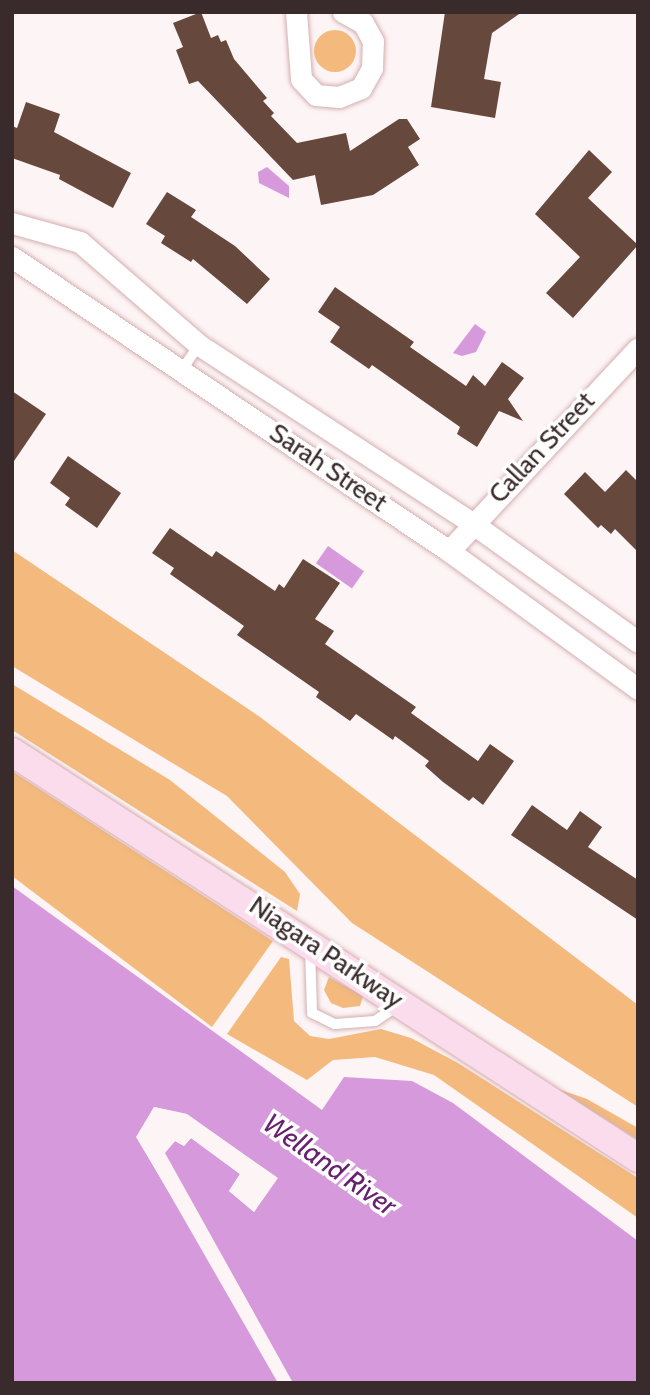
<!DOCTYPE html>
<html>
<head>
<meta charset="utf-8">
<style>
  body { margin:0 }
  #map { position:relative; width:650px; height:1395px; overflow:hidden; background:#fdf4f5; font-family:Cabin,sans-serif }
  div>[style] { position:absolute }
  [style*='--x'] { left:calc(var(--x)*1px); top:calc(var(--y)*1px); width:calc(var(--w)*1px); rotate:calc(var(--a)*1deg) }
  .green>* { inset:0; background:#f3b97d }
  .round { border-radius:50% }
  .water>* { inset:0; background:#d69adc; transform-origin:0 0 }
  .pier>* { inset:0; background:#fdf4f5 }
  .building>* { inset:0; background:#66483d }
  .roads { filter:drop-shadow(0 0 2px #d4aeb0) drop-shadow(0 0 2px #d4aeb0) }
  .lane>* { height:10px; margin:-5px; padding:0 5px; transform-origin:5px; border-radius:5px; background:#fff }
  .street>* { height:21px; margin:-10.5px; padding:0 10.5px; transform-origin:10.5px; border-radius:10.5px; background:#fff }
  .secondary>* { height:28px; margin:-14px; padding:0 14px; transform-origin:14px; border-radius:14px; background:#fbdcec }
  span { translate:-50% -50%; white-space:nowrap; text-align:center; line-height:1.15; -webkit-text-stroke:7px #fff; paint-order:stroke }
  .street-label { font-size:26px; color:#392a2b }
  .water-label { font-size:28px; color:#67216f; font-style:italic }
  .frame { position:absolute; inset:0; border:14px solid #392a2b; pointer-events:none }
</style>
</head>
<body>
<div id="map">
  <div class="green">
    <i class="round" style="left:314px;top:30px;width:42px;height:42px"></i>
    <i style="clip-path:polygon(12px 550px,260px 717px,638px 1005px,638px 1107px,352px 923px,227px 796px,12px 666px)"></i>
    <i style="clip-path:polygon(12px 684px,170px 780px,285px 872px,300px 894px,297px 911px,12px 730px)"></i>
    <i style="clip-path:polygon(12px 771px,273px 941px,212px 1027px,12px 876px)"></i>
    <i style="clip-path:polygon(281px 957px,289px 959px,294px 1021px,310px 1036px,329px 1039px,381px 1029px,411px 1038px,458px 1063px,638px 1178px,638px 1218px,434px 1075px,375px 1057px,333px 1060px,307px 1080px,227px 1034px)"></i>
    <i style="clip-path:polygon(329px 977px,363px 996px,360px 1006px,343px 1008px,331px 1003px,324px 990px)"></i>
    <i style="clip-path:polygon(558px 1089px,587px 1099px,638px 1128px,638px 1140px)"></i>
  </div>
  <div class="water">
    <i style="clip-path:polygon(267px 167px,289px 186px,289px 198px,259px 183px,258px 172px)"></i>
    <i style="clip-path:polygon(475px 324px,486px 332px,476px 352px,462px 356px,453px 353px)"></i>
    <i style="left:328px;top:546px;width:44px;height:21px;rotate:35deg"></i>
    <i style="clip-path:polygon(12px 886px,322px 1110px,344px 1077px,412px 1081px,453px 1103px,638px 1241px,638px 1383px,293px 1383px,164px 1153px,175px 1141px,184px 1146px,191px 1138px,240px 1174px,229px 1191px,254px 1212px,277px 1178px,187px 1114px,154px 1107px,137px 1137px,278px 1383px,12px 1383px)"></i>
  </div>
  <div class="pier">
    <i style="clip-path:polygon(154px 1107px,186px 1114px,278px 1178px,254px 1212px,229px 1191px,240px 1174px,191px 1138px,184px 1146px,175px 1141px,165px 1153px,293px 1383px,161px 1153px,173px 1138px,183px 1141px,192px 1135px,242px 1172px,234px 1190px,254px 1207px,273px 1179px,185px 1117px,156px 1111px,140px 1137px,282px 1383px,136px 1137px)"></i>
  </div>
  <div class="building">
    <i style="clip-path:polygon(201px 12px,211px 38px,218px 35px,221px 42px,226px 40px,234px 59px,267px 98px,263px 101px,274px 113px,271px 116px,297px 143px,346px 133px,350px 151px,399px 119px,407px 119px,420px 139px,408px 147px,419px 165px,373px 195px,321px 205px,315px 175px,293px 180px,198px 81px,189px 84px,176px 50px,183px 47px,173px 23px)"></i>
    <i style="clip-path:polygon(445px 12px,522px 12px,492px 33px,484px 79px,501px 82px,495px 118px,431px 107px)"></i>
    <i style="clip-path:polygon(26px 102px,60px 114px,54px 132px,131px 173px,113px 208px,59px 179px,60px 175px,12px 158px,12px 126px,17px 128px)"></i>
    <i style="clip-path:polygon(589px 150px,612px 172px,588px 198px,638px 245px,573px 318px,546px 293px,580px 257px,535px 214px)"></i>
    <i style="clip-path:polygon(167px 192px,196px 210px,191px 217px,235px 246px,270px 279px,247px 304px,193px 259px,191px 262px,161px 243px,165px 236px,146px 224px)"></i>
    <i style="clip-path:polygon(335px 287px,414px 342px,410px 347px,466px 386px,473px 375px,485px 386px,502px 362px,524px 378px,508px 399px,523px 421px,499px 411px,477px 447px,457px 434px,460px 427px,372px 365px,369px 369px,330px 342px,340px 327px,318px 312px)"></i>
    <i style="clip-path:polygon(12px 391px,46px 414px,12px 464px)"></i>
    <i style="clip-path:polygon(68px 456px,121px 493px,97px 528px,65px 505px,70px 498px,50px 483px)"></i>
    <i style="clip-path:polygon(626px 470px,638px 482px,638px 552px,615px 529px,611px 534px,601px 525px,598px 528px,564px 494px,585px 472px,605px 492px)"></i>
    <i style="clip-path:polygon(170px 528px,212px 557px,216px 551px,275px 591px,279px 584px,284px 588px,303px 559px,340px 583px,315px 619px,334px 631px,325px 644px,416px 707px,411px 713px,478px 761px,490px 744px,514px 761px,483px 805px,473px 797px,469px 801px,443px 782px,425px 766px,429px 761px,395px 736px,393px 740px,356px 714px,350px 721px,316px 697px,319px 692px,237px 635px,244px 626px,170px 574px,174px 568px,152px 553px)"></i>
    <i style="clip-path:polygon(532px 805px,567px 830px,580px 811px,602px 827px,588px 847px,638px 880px,638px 920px,511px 835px)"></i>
  </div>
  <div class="roads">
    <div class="lane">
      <i style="--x:183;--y:368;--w:28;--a:-55"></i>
      <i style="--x:310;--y:948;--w:65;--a:88.2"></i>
      <i style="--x:312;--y:1013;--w:25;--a:26"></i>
      <i style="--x:335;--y:1024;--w:40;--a:-4.3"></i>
      <i style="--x:375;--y:1021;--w:29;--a:-34"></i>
    </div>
    <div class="street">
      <i style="--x:296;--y:12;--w:67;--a:85.7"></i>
      <i style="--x:301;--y:79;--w:22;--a:47"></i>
      <i style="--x:316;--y:95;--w:23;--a:5"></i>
      <i style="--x:339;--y:97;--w:24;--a:-22"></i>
      <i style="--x:361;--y:88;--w:23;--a:-61"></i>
      <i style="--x:372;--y:68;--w:27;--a:-88"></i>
      <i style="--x:373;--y:41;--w:21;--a:-119"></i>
      <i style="--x:363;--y:23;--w:23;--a:-151"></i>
      <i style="--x:12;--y:223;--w:71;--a:15.6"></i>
      <i style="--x:80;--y:242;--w:157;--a:40.9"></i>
      <i style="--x:199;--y:345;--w:326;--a:33.1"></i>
      <i style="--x:472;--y:523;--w:204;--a:35.6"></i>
      <i style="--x:12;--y:257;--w:527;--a:33.93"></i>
      <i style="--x:449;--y:551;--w:234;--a:36.1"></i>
      <i style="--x:449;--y:551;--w:277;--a:-47"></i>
    </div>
    <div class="secondary">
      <i style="--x:12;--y:752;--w:746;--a:32.97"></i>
    </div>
  </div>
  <div class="street-label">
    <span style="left:542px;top:448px;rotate:-47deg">Callan Street</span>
    <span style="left:328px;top:468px;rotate:34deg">Sarah Street</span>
    <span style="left:326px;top:953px;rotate:34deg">Niagara Parkway</span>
  </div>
  <div class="water-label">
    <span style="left:330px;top:1164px;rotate:35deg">Welland River</span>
  </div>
  <div class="frame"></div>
</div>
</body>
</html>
